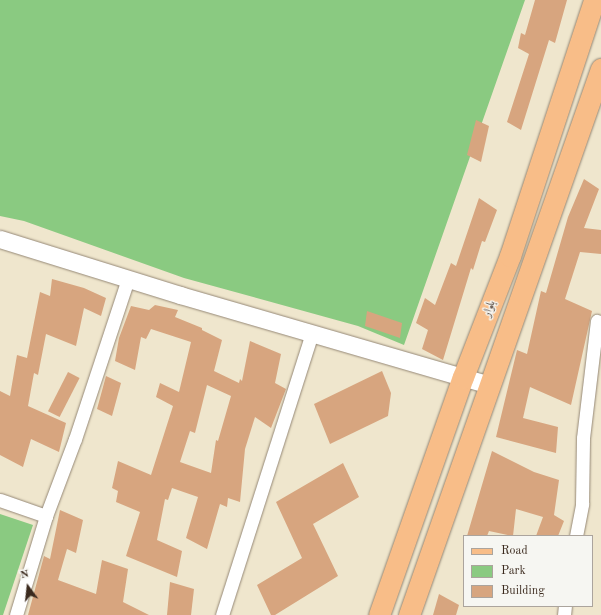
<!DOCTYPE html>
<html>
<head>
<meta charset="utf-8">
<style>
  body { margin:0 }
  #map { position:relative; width:601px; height:615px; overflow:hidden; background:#efe6cd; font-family:"Old Standard TT",Amiri,serif }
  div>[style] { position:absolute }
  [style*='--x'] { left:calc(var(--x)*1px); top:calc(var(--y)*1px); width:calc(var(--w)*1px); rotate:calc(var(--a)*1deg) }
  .green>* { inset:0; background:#8aca81 }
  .building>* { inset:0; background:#d7a57f; transform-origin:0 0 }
  .roads { filter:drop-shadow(0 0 1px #958876) drop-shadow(0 0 1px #958876) }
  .minor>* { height:13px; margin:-6.5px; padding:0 6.5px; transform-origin:6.5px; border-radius:6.5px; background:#fff }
  .tertiary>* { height:17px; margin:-8.5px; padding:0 8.5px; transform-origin:8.5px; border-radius:8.5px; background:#fff }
  .primary>* { height:21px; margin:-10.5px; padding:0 10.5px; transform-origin:10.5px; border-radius:10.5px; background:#f8bd88 }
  span { translate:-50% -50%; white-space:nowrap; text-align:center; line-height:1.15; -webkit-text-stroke:3px #f6f6f2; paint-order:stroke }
  .street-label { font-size:12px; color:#3b2a1e }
  .legend { position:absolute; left:463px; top:535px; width:130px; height:72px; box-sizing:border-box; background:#f6f6f2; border:1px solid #aba49d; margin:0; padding:5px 7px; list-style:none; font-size:12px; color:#3b2a1e }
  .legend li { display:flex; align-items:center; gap:8px; height:20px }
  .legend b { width:20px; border:1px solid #aba49d }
  .north { position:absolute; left:8px; top:567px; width:40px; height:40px; -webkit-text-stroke:3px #f6f6f2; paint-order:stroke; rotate:345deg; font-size:11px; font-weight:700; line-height:16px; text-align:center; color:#3b2a1e }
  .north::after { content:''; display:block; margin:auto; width:14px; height:18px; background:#3b2a1e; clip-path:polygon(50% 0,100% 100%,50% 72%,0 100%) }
</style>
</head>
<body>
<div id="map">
  <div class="green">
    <i style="clip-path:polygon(0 0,525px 0,404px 345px,358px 326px,184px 278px,24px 221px,0 216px)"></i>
    <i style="clip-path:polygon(0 514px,33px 525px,3px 615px,0 615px)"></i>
  </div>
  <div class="building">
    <i style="clip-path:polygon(535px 0,567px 0,555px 43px,549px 40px,521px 130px,507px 122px,529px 54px,518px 48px,521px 33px,525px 35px)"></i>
    <i style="clip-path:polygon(476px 120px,489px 126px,481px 162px,467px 155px)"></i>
    <i style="clip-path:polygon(584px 179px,599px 189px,584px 228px,601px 230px,601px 254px,580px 252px,565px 299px,592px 311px,571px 405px,530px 387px,523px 418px,558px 427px,556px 453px,496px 437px,517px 350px,527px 354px,541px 291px,546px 293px,568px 217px)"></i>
    <i style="clip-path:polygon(479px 198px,497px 210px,485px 242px,482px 241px,473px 270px,471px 268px,443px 360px,422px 349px,428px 330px,416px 323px,425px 298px,435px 305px,451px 263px,456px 266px)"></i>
    <i style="clip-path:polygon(52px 279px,84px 288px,106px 298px,101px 316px,84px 308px,76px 346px,46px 334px,38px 375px,34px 373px,28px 406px,66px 423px,59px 452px,31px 439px,23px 467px,0 455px,0 391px,10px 396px,17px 355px,27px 358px,40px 292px,50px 296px)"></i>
    <i style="clip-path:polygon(evenodd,155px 305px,178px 310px,175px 317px,202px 328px,202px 330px,222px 340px,214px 371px,239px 383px,240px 379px,242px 381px,250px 341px,281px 354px,275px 383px,286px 389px,271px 428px,255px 417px,245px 449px,240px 502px,228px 498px,227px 507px,220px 504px,207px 549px,186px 538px,198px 497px,172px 488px,168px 500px,165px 499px,157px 540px,182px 551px,177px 577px,126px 556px,140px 512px,116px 502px,118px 491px,112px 488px,118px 461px,151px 475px,173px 406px,156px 397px,160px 383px,179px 392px,191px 342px,151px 329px,146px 339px,141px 337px,135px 370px,115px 361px,119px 338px,131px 306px,149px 310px,155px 305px,207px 385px,231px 396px,218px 441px,216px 440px,211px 473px,180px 462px,190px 431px,195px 433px,207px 385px)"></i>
    <i style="clip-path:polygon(367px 311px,402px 323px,400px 338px,365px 326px)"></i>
    <i style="clip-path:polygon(382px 371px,391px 393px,388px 416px,330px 444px,314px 404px)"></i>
    <i style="left:68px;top:372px;width:13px;height:44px;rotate:27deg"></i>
    <i style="clip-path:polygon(106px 376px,121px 383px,112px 416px,97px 409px)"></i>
    <i style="clip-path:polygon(492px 451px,534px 472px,559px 480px,554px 515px,564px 521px,558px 536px,536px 536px,543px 517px,516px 509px,513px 536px,489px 531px,487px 536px,467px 536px)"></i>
    <i style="clip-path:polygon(343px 463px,359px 497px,313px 524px,338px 576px,275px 615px,271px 615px,257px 585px,302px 558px,276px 502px)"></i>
    <i style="clip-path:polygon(60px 510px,83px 520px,76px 553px,67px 549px,58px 580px,96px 594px,102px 560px,128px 569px,123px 602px,149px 615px,28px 615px,44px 556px,50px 559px)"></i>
    <i style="clip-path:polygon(170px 582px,194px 589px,191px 615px,167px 615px)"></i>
    <i style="clip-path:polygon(439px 594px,459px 605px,456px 615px,433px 615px)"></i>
  </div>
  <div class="roads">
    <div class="minor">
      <i style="--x:0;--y:500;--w:49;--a:19.2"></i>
      <i style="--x:576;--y:536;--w:33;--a:-79"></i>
      <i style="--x:582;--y:504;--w:66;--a:-89.1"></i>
      <i style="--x:583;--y:438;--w:118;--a:-83.2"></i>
      <i style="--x:16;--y:615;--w:103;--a:-73.1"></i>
      <i style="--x:46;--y:516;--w:82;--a:-69.4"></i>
      <i style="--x:75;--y:439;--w:169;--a:-71.7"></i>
      <i style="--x:222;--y:615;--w:296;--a:-72.3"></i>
      <i style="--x:564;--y:615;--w:9;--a:-84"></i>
    </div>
    <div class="tertiary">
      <i style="--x:0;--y:239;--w:189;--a:17.3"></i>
      <i style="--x:180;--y:295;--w:323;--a:16.2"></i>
    </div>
    <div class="primary">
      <i style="--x:379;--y:615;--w:252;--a:-70.6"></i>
      <i style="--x:463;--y:377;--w:130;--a:-68.8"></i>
      <i style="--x:510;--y:256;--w:269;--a:-71.8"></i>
      <i style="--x:409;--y:615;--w:579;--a:-70.63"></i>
    </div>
  </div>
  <div class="street-label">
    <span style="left:490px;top:309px;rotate:-69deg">بلوار</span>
  </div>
  <ul class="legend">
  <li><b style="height:5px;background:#f8bd88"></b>Road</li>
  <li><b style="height:11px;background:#8aca81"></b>Park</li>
  <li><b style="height:11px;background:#d7a57f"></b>Building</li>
  </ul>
  <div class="north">N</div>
</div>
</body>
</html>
